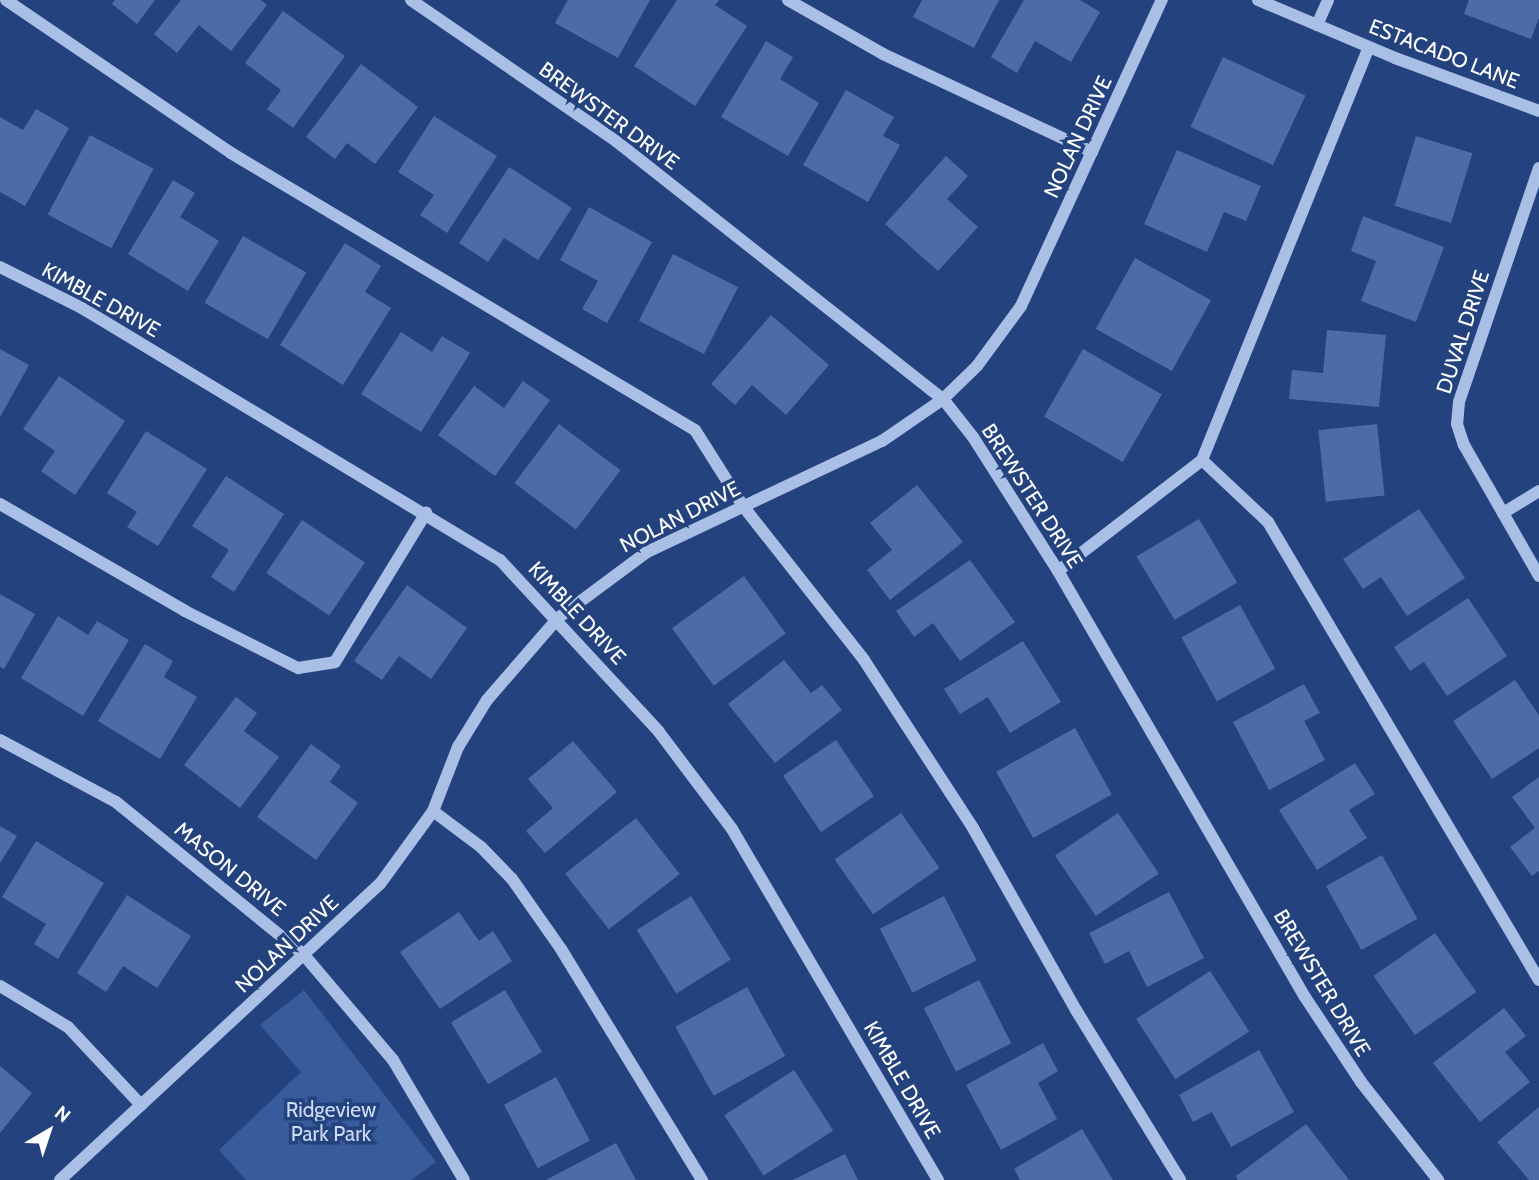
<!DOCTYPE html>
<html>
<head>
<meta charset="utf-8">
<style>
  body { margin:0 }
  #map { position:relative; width:1539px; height:1180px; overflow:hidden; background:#24437e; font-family:Cabin,sans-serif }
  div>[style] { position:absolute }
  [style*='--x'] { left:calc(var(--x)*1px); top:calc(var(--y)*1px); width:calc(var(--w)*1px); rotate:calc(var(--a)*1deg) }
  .green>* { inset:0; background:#375b9b }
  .building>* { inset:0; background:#4c6ca7; transform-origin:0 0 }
  .minor>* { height:12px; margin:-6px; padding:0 6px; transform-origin:6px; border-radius:6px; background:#a9bfe6 }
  span { translate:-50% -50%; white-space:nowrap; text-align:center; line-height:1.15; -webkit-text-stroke:7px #24437e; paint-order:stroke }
  .street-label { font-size:21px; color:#fff }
  .park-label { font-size:21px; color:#ccdbf5 }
  .north { position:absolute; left:14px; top:1096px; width:70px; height:70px; -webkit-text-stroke:5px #24437e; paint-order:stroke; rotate:39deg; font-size:19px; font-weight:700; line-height:28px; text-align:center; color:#fff }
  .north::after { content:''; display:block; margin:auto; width:24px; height:32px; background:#fff; clip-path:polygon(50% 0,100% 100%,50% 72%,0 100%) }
</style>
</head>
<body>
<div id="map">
  <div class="green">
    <i style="clip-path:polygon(304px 990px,436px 1162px,411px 1180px,246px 1180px,219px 1150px,301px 1072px,260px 1025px)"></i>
  </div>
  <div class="building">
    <i style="clip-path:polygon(115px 0,155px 0,137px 24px,112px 4px)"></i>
    <i style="clip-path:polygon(181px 0,261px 0,267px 5px,231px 51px,199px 25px,177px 53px,154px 34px)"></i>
    <i style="clip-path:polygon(568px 0,650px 0,618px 58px,555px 23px)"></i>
    <i style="clip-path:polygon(677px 0,719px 0,715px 5px,747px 26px,695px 106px,634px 66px)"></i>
    <i style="clip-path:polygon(922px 0,999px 0,974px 48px,913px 17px)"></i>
    <i style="clip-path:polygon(1024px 0,1080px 0,1100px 12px,1071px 62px,1035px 41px,1017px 73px,991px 57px)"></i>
    <i style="clip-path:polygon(1469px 0,1539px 0,1539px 18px,1531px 39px,1464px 14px)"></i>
    <i style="clip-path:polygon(283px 11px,345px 56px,293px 128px,267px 109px,281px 90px,245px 63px)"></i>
    <i style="clip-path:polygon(766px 41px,793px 57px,780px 79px,819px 103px,788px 156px,721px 117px)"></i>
    <i style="left:1223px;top:57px;width:91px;height:77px;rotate:25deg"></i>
    <i style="clip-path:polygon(361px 64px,418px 107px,375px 164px,347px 143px,335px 159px,306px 137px)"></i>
    <i style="clip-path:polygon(846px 90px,894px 117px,883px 136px,900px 145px,868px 202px,803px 165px)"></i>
    <i style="clip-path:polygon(36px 109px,69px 128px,25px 206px,0 192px,0 117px,23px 130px)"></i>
    <i style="clip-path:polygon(434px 116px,497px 156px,447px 233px,420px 215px,434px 195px,398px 172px)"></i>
    <i style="left:90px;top:135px;width:72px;height:90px;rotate:28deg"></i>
    <i style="left:1416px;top:136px;width:59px;height:73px;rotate:17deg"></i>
    <i style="clip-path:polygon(1177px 150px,1261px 186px,1246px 221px,1224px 212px,1207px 252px,1144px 224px)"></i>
    <i style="clip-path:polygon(946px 156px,968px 176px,947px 199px,978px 227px,938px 271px,885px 224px)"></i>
    <i style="clip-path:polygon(509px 167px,572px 208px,538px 260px,504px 238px,488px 262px,459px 243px)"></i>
    <i style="clip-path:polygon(173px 180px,195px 193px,180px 217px,219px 241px,188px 291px,128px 254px)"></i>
    <i style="clip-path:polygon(589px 207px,652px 242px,607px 323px,582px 309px,598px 281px,560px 260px)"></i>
    <i style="clip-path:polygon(1363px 216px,1444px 247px,1416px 322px,1361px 301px,1376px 261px,1351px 251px)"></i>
    <i style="left:243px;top:236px;width:73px;height:77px;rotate:30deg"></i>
    <i style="clip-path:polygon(345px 243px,381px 266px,365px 292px,391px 308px,343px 385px,280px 345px)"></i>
    <i style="left:673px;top:254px;width:73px;height:75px;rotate:27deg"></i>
    <i style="left:1135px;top:258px;width:87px;height:81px;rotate:29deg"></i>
    <i style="clip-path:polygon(771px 315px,829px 365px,786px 415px,752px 385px,735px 405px,711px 384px)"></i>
    <i style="clip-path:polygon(1327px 330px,1386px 335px,1379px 407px,1289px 399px,1292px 370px,1323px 373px)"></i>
    <i style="clip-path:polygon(401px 332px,432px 352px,442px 336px,470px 353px,421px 432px,361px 394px)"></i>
    <i style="clip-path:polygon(0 349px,29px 365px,0 417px)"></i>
    <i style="left:1083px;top:349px;width:91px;height:78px;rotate:30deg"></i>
    <i style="clip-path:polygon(59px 376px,125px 421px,75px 495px,41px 471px,55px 451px,23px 429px)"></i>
    <i style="clip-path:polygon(523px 381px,550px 400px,495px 476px,438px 435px,474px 386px,504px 408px)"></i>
    <i style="left:559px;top:424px;width:77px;height:74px;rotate:37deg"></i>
    <i style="left:1377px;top:424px;width:72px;height:59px;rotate:84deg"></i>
    <i style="clip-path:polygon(146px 431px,207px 469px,158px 546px,127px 527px,137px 512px,107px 493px)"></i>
    <i style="clip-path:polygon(226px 476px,284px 514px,234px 592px,211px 577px,229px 550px,192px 526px)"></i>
    <i style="clip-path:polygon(917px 485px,963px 542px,890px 600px,867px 570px,892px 550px,870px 523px)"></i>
    <i style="clip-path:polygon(1419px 509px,1465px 578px,1407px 616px,1381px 577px,1363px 589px,1343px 559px)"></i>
    <i style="left:1199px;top:519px;width:74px;height:73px;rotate:59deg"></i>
    <i style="left:302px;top:520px;width:76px;height:64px;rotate:34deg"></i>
    <i style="clip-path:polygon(970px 560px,1015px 622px,960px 661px,933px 623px,914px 637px,896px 611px)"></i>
    <i style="left:744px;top:576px;width:71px;height:89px;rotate:54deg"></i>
    <i style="clip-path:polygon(407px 585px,467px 628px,431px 679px,399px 656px,382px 680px,354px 661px)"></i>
    <i style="clip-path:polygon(0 594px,35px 614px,4px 669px,0 667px)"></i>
    <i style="clip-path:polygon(1468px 598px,1507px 656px,1447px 696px,1424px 662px,1410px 671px,1394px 647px)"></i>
    <i style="left:1240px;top:605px;width:73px;height:67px;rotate:61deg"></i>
    <i style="clip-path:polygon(58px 616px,88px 635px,97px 621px,129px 640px,83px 716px,21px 678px)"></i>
    <i style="clip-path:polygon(1023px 641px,1061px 702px,1010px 733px,988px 697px,960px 714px,944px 689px)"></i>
    <i style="clip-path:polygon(145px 644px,173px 661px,164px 677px,197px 697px,160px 759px,98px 721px)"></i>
    <i style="clip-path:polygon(784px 660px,811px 693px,822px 685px,842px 710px,775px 763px,728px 704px)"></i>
    <i style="clip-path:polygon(1515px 680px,1539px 715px,1539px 748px,1492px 779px,1453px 721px)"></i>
    <i style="clip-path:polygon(1304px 684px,1320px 713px,1304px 721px,1325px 760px,1269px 790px,1233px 722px)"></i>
    <i style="clip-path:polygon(236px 697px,257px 713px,244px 731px,279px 757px,240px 808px,184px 765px)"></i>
    <i style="left:1075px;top:728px;width:76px;height:90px;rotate:61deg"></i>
    <i style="left:836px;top:740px;width:68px;height:64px;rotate:56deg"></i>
    <i style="clip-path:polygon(573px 741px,617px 792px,545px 853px,526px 831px,553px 808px,528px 779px)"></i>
    <i style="clip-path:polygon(311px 744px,341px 766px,330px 782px,358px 803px,316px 860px,257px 817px)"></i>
    <i style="clip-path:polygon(1355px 763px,1375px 794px,1349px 810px,1367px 838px,1317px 870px,1279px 810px)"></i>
    <i style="clip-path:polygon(1539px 777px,1539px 871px,1532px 876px,1510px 847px,1535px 828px,1512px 797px)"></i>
    <i style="left:901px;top:813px;width:67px;height:81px;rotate:55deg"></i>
    <i style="left:1118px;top:813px;width:73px;height:76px;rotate:56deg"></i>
    <i style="left:636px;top:818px;width:71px;height:90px;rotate:52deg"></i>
    <i style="clip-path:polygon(0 826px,17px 836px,0 863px)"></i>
    <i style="clip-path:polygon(36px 841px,104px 883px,58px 959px,34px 944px,46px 924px,2px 897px)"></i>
    <i style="left:1382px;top:855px;width:73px;height:64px;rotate:61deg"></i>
    <i style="clip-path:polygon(1169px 892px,1204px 958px,1147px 987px,1129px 951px,1105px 964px,1089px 933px)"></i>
    <i style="clip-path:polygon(127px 895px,191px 936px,157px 988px,123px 966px,106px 992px,77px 973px)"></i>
    <i style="left:691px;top:896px;width:75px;height:64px;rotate:58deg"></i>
    <i style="left:944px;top:896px;width:72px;height:72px;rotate:63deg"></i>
    <i style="clip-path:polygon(459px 912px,479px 941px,493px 931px,512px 961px,440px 1009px,400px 952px)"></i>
    <i style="left:1435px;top:933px;width:72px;height:75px;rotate:55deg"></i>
    <i style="left:1210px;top:971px;width:72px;height:88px;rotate:57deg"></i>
    <i style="left:979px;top:980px;width:71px;height:62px;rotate:63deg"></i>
    <i style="left:747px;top:987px;width:79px;height:82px;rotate:61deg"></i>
    <i style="left:505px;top:990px;width:72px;height:63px;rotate:59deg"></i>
    <i style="clip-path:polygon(1504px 1008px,1526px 1036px,1505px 1052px,1530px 1082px,1480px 1122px,1433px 1063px)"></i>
    <i style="clip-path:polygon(1043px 1043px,1058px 1071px,1038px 1083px,1057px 1119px,1001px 1150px,966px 1085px)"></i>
    <i style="clip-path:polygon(1259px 1050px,1294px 1112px,1231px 1147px,1212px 1112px,1193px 1122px,1179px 1095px)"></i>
    <i style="clip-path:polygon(0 1066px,32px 1093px,0 1133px)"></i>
    <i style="left:794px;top:1070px;width:72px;height:83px;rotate:57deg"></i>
    <i style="left:556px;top:1077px;width:72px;height:59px;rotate:62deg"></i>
    <i style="clip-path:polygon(1539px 1107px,1539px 1180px,1529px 1180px,1497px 1142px)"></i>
    <i style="clip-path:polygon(1306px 1124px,1349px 1180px,1238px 1180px,1236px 1176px)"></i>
    <i style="clip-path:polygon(1082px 1129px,1113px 1180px,1020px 1180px,1014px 1169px)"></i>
    <i style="clip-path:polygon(616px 1143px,636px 1180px,546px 1180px)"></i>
    <i style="clip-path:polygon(845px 1154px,858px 1180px,793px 1180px)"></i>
  </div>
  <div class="minor">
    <i style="--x:6;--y:0;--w:272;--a:34.2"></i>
    <i style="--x:231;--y:153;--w:540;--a:30.84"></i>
    <i style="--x:695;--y:430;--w:90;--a:57.7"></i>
    <i style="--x:743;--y:506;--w:196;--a:51.8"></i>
    <i style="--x:864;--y:660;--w:200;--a:57"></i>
    <i style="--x:973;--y:828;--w:209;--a:60.5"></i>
    <i style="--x:1076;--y:1010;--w:199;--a:58.5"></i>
    <i style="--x:411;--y:0;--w:249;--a:34.5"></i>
    <i style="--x:616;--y:141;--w:417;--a:38.3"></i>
    <i style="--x:943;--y:399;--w:48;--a:51.7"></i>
    <i style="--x:973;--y:437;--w:159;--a:57.6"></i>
    <i style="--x:1058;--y:571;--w:492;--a:59.9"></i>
    <i style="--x:1305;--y:997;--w:102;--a:56.6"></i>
    <i style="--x:1361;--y:1082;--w:125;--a:51.8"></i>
    <i style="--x:788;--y:0;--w:109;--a:29.6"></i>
    <i style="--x:883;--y:54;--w:231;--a:25.1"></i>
    <i style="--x:1258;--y:0;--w:149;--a:22.9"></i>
    <i style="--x:1395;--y:58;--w:153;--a:20.2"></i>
    <i style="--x:1317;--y:25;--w:27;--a:-66"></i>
    <i style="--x:1539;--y:168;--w:247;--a:108.9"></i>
    <i style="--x:1459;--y:402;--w:22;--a:95"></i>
    <i style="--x:1457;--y:424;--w:22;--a:72"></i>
    <i style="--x:1464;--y:445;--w:151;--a:60.2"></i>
    <i style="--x:0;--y:267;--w:92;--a:26.6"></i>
    <i style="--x:82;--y:308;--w:488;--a:31.1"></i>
    <i style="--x:500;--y:560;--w:234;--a:47.2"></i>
    <i style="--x:659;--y:732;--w:121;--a:53"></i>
    <i style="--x:732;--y:829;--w:407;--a:59.6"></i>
    <i style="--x:1202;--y:460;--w:445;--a:-68"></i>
    <i style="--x:0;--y:504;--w:214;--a:30"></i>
    <i style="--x:185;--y:611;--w:127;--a:26.8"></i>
    <i style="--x:298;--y:668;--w:37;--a:-9"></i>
    <i style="--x:335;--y:662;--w:175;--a:-58.6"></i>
    <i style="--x:1503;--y:513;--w:42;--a:-31.4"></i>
    <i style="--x:1058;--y:571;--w:182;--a:-37.6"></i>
    <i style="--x:1202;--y:460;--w:91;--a:43.2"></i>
    <i style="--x:1268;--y:522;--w:532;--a:59.39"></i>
    <i style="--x:0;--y:740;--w:132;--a:28.1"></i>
    <i style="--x:116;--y:802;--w:242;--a:39.1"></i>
    <i style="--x:304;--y:955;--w:138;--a:49.7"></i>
    <i style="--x:393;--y:1060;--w:139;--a:59.4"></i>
    <i style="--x:433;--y:811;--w:60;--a:36.9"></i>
    <i style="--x:481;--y:847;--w:45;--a:45.9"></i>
    <i style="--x:512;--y:879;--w:85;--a:55"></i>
    <i style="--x:561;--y:949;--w:271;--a:58.6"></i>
    <i style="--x:0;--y:986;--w:79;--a:31.1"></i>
    <i style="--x:68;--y:1027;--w:107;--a:46.9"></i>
    <i style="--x:60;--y:1180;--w:436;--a:-42.8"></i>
    <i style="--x:380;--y:884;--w:90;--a:-54"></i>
    <i style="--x:433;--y:811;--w:69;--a:-68.7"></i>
    <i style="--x:458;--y:747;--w:55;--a:-58.3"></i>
    <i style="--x:487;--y:700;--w:108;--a:-49.1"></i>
    <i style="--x:558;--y:618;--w:111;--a:-36.6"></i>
    <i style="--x:647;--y:552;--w:260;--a:-25.3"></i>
    <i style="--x:882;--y:441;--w:74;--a:-34.5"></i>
    <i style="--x:943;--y:399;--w:47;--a:-44.1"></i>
    <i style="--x:977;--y:366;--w:74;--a:-53.7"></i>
    <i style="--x:1021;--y:306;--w:337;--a:-65.3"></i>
  </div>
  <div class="street-label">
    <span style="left:1444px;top:54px;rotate:21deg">ESTACADO LANE</span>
    <span style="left:609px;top:116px;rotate:36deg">BREWSTER DRIVE</span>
    <span style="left:1078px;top:137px;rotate:-65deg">NOLAN DRIVE</span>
    <span style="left:101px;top:300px;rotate:29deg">KIMBLE DRIVE</span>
    <span style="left:1463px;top:332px;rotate:-72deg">DUVAL DRIVE</span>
    <span style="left:1032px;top:496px;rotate:57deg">BREWSTER DRIVE</span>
    <span style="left:680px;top:517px;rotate:-27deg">NOLAN DRIVE</span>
    <span style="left:577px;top:613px;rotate:47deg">KIMBLE DRIVE</span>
    <span style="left:230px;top:869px;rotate:39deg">MASON DRIVE</span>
    <span style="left:287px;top:944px;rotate:-43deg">NOLAN DRIVE</span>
    <span style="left:1322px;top:983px;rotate:59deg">BREWSTER DRIVE</span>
    <span style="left:902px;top:1080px;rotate:60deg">KIMBLE DRIVE</span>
  </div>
  <div class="park-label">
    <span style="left:331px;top:1122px">Ridgeview<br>Park Park</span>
  </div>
  <div class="north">N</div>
</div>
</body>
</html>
